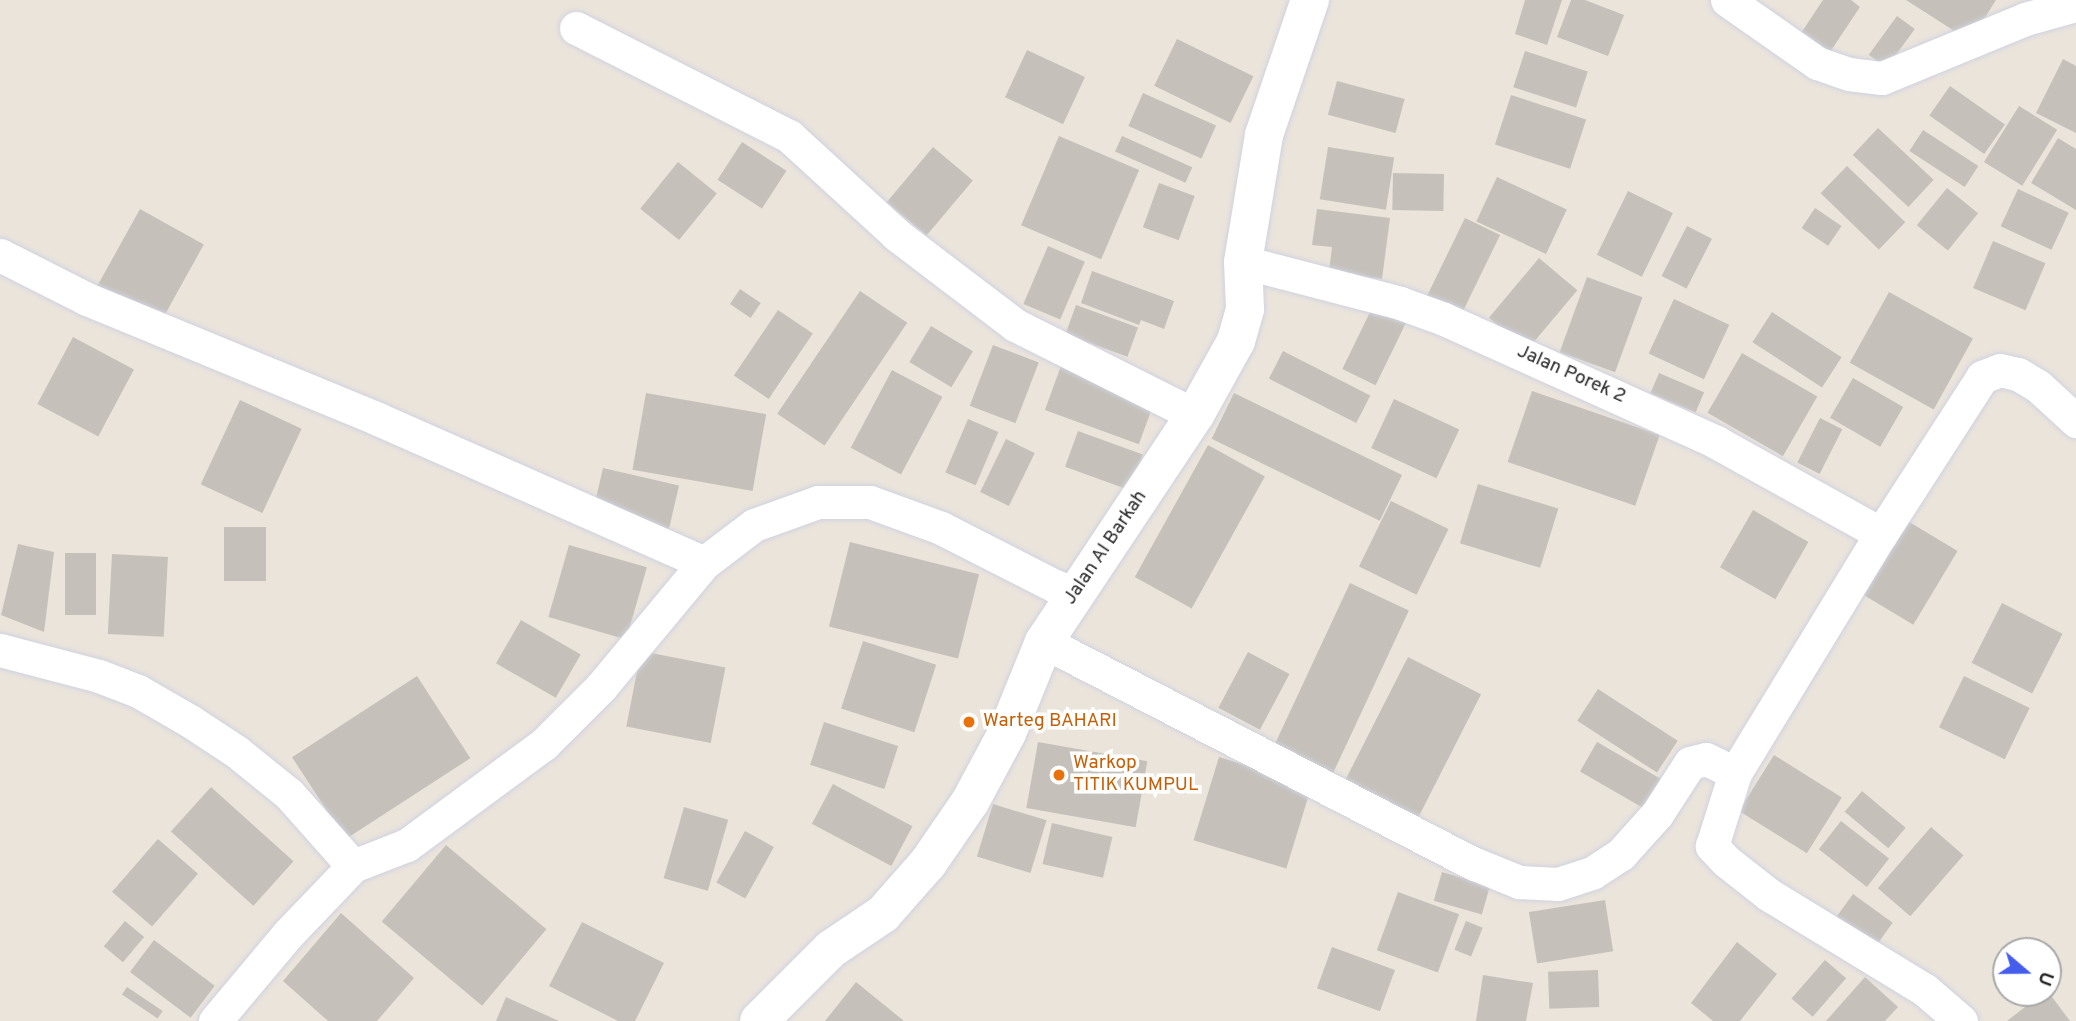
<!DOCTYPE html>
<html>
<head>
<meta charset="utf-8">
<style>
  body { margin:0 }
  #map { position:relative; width:2076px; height:1021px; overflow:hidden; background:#eae4db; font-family:Overpass,sans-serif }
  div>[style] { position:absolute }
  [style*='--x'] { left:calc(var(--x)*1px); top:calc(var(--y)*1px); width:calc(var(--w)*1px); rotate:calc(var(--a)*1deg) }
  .building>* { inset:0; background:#c5c1ba; transform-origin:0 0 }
  .roads { filter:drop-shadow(0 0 2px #d0d2e0) drop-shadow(0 0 2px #d0d2e0) }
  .street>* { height:33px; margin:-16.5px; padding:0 16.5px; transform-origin:16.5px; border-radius:16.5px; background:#fff }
  .secondary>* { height:38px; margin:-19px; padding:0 19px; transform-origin:19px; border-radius:19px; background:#fff }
  .dots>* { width:19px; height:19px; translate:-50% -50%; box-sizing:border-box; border:4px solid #fff; border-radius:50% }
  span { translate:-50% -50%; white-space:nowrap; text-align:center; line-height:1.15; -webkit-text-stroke:7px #fff; paint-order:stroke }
  .street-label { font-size:19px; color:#282828 }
  .food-label { font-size:19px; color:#c56008 }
  .left { translate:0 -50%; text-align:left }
  .north { position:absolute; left:1992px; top:937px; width:70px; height:70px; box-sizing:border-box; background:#fff; border:2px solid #a9a9a9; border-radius:50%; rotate:110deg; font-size:19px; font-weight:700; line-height:28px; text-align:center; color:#282828 }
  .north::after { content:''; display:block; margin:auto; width:24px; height:32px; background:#445ded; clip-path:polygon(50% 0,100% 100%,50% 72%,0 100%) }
</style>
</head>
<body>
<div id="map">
  <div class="building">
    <i style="clip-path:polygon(1525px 0,1562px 0,1547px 45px,1515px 34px)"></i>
    <i style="clip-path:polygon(1571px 0,1585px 0,1624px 15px,1608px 56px,1557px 37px)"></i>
    <i style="clip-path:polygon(1823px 0,1851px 0,1860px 7px,1824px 61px,1795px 42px)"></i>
    <i style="clip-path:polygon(1906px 0,1996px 0,1970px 41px)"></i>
    <i style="left:1897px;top:16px;width:22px;height:48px;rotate:36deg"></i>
    <i style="left:1177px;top:39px;width:85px;height:52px;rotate:26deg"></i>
    <i style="left:1027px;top:50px;width:64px;height:52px;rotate:25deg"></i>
    <i style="left:1525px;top:51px;width:66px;height:38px;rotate:18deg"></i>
    <i style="clip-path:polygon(2063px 59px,2076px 66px,2076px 133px,2036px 113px)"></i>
    <i style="left:1337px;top:81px;width:70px;height:35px;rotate:15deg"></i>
    <i style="left:1950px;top:86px;width:67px;height:36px;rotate:35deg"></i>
    <i style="left:1143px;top:93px;width:80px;height:36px;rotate:24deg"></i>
    <i style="left:1511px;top:95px;width:79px;height:52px;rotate:18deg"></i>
    <i style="left:2019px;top:106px;width:45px;height:66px;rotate:32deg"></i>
    <i style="left:1878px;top:128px;width:76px;height:37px;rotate:43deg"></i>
    <i style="left:1923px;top:130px;width:66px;height:25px;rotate:33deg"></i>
    <i style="left:1059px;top:136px;width:87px;height:97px;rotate:23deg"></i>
    <i style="left:1122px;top:136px;width:77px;height:17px;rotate:24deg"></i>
    <i style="clip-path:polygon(2058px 138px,2076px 149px,2076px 210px,2031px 183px)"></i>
    <i style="left:742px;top:142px;width:53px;height:45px;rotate:33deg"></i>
    <i style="left:933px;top:147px;width:52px;height:72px;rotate:40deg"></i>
    <i style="left:1328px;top:147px;width:67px;height:53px;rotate:9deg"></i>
    <i style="left:678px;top:162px;width:50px;height:60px;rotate:39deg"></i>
    <i style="left:1847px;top:166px;width:81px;height:38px;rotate:44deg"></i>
    <i style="left:1393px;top:173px;width:51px;height:37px;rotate:1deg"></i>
    <i style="left:1497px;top:177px;width:77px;height:49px;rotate:25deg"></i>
    <i style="left:1159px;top:183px;width:38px;height:47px;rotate:20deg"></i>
    <i style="left:1947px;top:188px;width:40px;height:48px;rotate:39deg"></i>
    <i style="left:2018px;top:189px;width:56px;height:41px;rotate:25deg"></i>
    <i style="left:1628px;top:191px;width:50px;height:71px;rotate:26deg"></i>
    <i style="left:1815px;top:208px;width:32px;height:24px;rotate:34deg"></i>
    <i style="left:140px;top:209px;width:73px;height:89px;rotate:29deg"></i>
    <i style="clip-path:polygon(1317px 209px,1390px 218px,1382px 279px,1329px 272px,1332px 247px,1312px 245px)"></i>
    <i style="left:1465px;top:218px;width:39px;height:92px;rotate:26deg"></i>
    <i style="left:1687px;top:226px;width:28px;height:56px;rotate:27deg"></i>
    <i style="left:1993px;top:241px;width:57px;height:51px;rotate:23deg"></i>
    <i style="left:1048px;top:246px;width:40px;height:63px;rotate:23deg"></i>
    <i style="left:1539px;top:258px;width:50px;height:78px;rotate:40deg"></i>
    <i style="clip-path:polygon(1092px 271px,1174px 301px,1164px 329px,1141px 320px,1139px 325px,1081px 303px)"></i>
    <i style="left:1587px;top:277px;width:59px;height:80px;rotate:20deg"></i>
    <i style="left:740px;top:289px;width:25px;height:18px;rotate:34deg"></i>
    <i style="left:860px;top:291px;width:57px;height:148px;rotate:34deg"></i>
    <i style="left:1889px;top:292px;width:96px;height:81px;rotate:29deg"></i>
    <i style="left:1674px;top:299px;width:61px;height:60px;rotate:25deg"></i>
    <i style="left:1076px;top:305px;width:66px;height:31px;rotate:20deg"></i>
    <i style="left:1373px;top:306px;width:37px;height:70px;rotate:26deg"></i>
    <i style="left:778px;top:310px;width:42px;height:79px;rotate:34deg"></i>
    <i style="left:1772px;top:312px;width:83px;height:36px;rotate:33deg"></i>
    <i style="left:931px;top:326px;width:49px;height:42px;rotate:31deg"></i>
    <i style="left:73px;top:337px;width:69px;height:76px;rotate:28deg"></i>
    <i style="left:993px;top:345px;width:49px;height:65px;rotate:21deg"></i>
    <i style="left:1283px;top:351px;width:98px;height:31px;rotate:27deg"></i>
    <i style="left:1742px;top:353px;width:87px;height:69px;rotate:30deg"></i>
    <i style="left:1062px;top:363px;width:100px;height:50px;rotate:20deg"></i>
    <i style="left:892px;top:370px;width:57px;height:88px;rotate:28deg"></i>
    <i style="left:1659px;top:373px;width:49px;height:22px;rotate:23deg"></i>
    <i style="left:1853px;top:378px;width:58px;height:46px;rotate:30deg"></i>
    <i style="left:1532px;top:391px;width:135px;height:75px;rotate:19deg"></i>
    <i style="left:646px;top:393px;width:122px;height:78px;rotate:10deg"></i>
    <i style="left:1234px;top:393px;width:187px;height:51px;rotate:26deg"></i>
    <i style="left:1394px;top:399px;width:72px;height:54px;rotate:25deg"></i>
    <i style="left:240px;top:400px;width:68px;height:93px;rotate:25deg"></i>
    <i style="left:1820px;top:418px;width:25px;height:50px;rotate:27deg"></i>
    <i style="left:968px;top:419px;width:33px;height:58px;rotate:23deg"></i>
    <i style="left:1078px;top:431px;width:69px;height:38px;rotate:20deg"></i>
    <i style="left:1006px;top:439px;width:32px;height:59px;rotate:26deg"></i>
    <i style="left:1208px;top:445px;width:65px;height:151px;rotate:29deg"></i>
    <i style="left:603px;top:468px;width:78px;height:46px;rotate:13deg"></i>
    <i style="left:1478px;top:484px;width:84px;height:62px;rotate:17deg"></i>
    <i style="left:1391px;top:501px;width:64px;height:73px;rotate:26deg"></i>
    <i style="left:1753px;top:510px;width:64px;height:66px;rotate:30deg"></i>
    <i style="left:1901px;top:517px;width:66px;height:86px;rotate:31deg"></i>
    <i style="left:224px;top:527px;width:42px;height:54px"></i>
    <i style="left:850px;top:542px;width:133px;height:87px;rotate:14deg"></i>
    <i style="clip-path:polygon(18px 544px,54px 552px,44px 632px,1px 615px)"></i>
    <i style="left:569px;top:545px;width:81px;height:75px;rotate:16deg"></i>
    <i style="left:65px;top:553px;width:31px;height:62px"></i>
    <i style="left:112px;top:554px;width:56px;height:80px;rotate:3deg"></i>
    <i style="left:1350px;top:583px;width:65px;height:179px;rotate:25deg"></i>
    <i style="left:2002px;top:603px;width:68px;height:67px;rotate:27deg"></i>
    <i style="left:521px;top:620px;width:69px;height:50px;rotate:30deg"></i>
    <i style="left:863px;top:641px;width:77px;height:71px;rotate:18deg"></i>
    <i style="left:641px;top:651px;width:86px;height:77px;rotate:11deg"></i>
    <i style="left:1248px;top:652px;width:47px;height:63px;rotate:28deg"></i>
    <i style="left:1408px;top:657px;width:82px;height:141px;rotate:27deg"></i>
    <i style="left:417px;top:676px;width:98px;height:149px;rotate:57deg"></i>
    <i style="left:1964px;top:676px;width:73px;height:57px;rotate:26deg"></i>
    <i style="left:1598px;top:689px;width:95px;height:38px;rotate:33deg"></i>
    <i style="left:824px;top:722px;width:78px;height:45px;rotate:18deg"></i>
    <i style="left:1038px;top:742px;width:111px;height:67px;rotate:10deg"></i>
    <i style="left:1597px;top:742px;width:83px;height:34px;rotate:30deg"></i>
    <i style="left:1774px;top:755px;width:80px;height:66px;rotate:32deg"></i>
    <i style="left:1219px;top:757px;width:97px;height:87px;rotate:17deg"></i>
    <i style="left:833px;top:784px;width:90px;height:45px;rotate:28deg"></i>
    <i style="left:211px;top:787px;width:111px;height:60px;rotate:42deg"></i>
    <i style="left:1862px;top:791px;width:57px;height:27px;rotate:40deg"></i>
    <i style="left:993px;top:804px;width:56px;height:55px;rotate:17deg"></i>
    <i style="left:684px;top:807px;width:46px;height:74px;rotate:16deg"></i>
    <i style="left:1841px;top:821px;width:61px;height:36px;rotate:38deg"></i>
    <i style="left:1052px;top:823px;width:62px;height:42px;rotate:13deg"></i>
    <i style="left:1931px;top:827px;width:43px;height:81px;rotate:41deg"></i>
    <i style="left:745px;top:831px;width:33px;height:59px;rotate:29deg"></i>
    <i style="left:158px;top:839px;width:53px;height:70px;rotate:41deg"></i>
    <i style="left:446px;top:845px;width:131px;height:100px;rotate:40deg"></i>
    <i style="left:1442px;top:872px;width:50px;height:30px;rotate:16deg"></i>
    <i style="left:1398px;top:892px;width:65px;height:62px;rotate:20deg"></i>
    <i style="left:1853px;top:894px;width:49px;height:32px;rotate:36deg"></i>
    <i style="left:1605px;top:900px;width:52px;height:77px;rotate:81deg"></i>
    <i style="clip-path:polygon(341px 913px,414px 978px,377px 1021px,328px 1021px,283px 981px)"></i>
    <i style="left:125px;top:921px;width:25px;height:33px;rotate:40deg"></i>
    <i style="left:1466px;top:921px;width:18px;height:31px;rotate:22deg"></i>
    <i style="clip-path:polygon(582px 922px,664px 963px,635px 1021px,618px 1021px,549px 986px)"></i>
    <i style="left:154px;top:940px;width:76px;height:40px;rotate:37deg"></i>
    <i style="clip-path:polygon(1737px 942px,1777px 974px,1740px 1021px,1713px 1021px,1691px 1003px)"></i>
    <i style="left:1332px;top:947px;width:67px;height:44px;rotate:20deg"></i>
    <i style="left:1825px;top:960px;width:28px;height:51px;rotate:41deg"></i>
    <i style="left:1598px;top:970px;width:37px;height:50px;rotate:88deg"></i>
    <i style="clip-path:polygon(1483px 975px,1533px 983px,1526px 1021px,1476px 1021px)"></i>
    <i style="clip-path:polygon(1865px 977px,1898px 1007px,1885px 1021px,1826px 1021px)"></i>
    <i style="clip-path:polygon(856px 982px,904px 1021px,825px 1021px)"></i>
    <i style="left:127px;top:987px;width:43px;height:9px;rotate:34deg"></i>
    <i style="clip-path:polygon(2043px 993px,2049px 993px,2070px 1021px,2007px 1021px)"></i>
    <i style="clip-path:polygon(506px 997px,559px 1021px,496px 1021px)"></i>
  </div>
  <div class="roads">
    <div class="street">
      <i style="--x:1727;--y:0;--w:110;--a:35"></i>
      <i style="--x:1817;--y:63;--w:34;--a:19"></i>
      <i style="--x:1849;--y:74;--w:33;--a:7"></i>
      <i style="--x:1882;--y:78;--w:155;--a:-22.4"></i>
      <i style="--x:2025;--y:19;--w:53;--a:-15.4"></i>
      <i style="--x:576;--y:28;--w:239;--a:26.9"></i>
      <i style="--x:789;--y:136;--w:147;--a:42.5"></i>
      <i style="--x:897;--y:235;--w:148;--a:37.3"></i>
      <i style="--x:1015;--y:325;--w:201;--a:26.6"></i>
      <i style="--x:0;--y:255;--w:97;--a:26.8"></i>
      <i style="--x:87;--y:299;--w:315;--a:22.4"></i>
      <i style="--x:378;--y:419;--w:356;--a:23.8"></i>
      <i style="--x:1243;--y:262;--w:162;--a:14.6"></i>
      <i style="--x:1400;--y:303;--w:47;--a:20"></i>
      <i style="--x:1444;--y:319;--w:299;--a:24.3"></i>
      <i style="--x:1716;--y:442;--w:189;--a:29.1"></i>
      <i style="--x:1044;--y:642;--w:485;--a:27.3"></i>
      <i style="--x:1475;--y:864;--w:48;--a:22.2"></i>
      <i style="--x:1519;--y:882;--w:39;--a:3"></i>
      <i style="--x:1558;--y:884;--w:36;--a:-18"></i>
      <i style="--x:1592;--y:873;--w:35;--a:-33"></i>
      <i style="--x:1621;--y:854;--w:54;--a:-48"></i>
      <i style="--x:1657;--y:814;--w:61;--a:-57.1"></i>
      <i style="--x:1690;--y:763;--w:16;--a:-14"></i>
      <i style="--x:1706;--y:759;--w:32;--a:26"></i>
      <i style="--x:0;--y:650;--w:102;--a:14.7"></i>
      <i style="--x:99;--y:676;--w:42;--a:21"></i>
      <i style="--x:138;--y:691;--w:60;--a:30"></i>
      <i style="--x:190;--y:721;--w:56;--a:33.4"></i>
      <i style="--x:237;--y:752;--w:67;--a:38.9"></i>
      <i style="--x:289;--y:794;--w:96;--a:48.4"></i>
      <i style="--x:215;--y:1021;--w:114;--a:-50"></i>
      <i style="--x:288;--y:934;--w:94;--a:-46.3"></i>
      <i style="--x:353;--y:866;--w:58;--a:-21.3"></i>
      <i style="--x:407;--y:845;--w:170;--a:-36.4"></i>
      <i style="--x:544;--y:744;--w:81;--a:-45"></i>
      <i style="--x:601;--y:687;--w:161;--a:-50.3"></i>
      <i style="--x:704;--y:563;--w:63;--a:-37.2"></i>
      <i style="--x:754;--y:525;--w:68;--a:-19.8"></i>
      <i style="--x:818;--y:502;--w:52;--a:0"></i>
      <i style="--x:870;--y:502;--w:76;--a:20.1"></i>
      <i style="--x:941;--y:528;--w:128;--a:27"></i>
      <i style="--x:1055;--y:586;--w:21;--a:19"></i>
      <i style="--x:1961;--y:1021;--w:48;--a:-139.3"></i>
      <i style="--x:1925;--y:990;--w:184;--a:-148.6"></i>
      <i style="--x:1768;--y:894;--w:53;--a:-141.8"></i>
      <i style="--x:1726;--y:861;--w:21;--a:-133"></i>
      <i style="--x:1712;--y:846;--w:77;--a:-72.5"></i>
      <i style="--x:1735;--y:773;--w:280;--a:-58.6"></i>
      <i style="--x:1881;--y:534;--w:187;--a:-57.2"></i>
      <i style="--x:1982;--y:377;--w:19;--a:-21"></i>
      <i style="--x:2000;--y:370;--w:18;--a:13"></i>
      <i style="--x:2018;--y:374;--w:23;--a:31"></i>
      <i style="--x:2038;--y:386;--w:52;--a:42.6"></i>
    </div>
    <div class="secondary">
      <i style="--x:759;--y:1021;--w:102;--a:-45"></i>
      <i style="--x:831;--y:949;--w:63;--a:-33.9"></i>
      <i style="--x:883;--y:914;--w:68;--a:-48.6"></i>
      <i style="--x:928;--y:863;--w:74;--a:-55.5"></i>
      <i style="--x:970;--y:802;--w:78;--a:-61.8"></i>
      <i style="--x:1007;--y:733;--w:98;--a:-67.9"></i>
      <i style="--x:1044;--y:642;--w:273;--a:-56.4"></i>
      <i style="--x:1195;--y:415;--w:85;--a:-61"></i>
      <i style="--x:1236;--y:341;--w:33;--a:-74"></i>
      <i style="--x:1245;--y:309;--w:47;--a:-92.4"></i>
      <i style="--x:1243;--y:262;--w:129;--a:-80.6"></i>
      <i style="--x:1264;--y:135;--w:143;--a:-71.2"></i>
    </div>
  </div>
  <div class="dots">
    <i style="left:969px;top:722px;background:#e8710a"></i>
    <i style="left:1059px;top:775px;background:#e8710a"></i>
  </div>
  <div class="street-label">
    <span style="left:1571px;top:375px;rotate:24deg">Jalan Porek 2</span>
    <span style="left:1106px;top:548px;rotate:-56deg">Jalan Al Barkah</span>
  </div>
  <div class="food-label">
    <span class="left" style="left:983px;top:722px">Warteg BAHARI</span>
    <span class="left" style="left:1073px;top:775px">Warkop<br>TITIK KUMPUL</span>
  </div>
  <div class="north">U</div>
</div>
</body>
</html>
